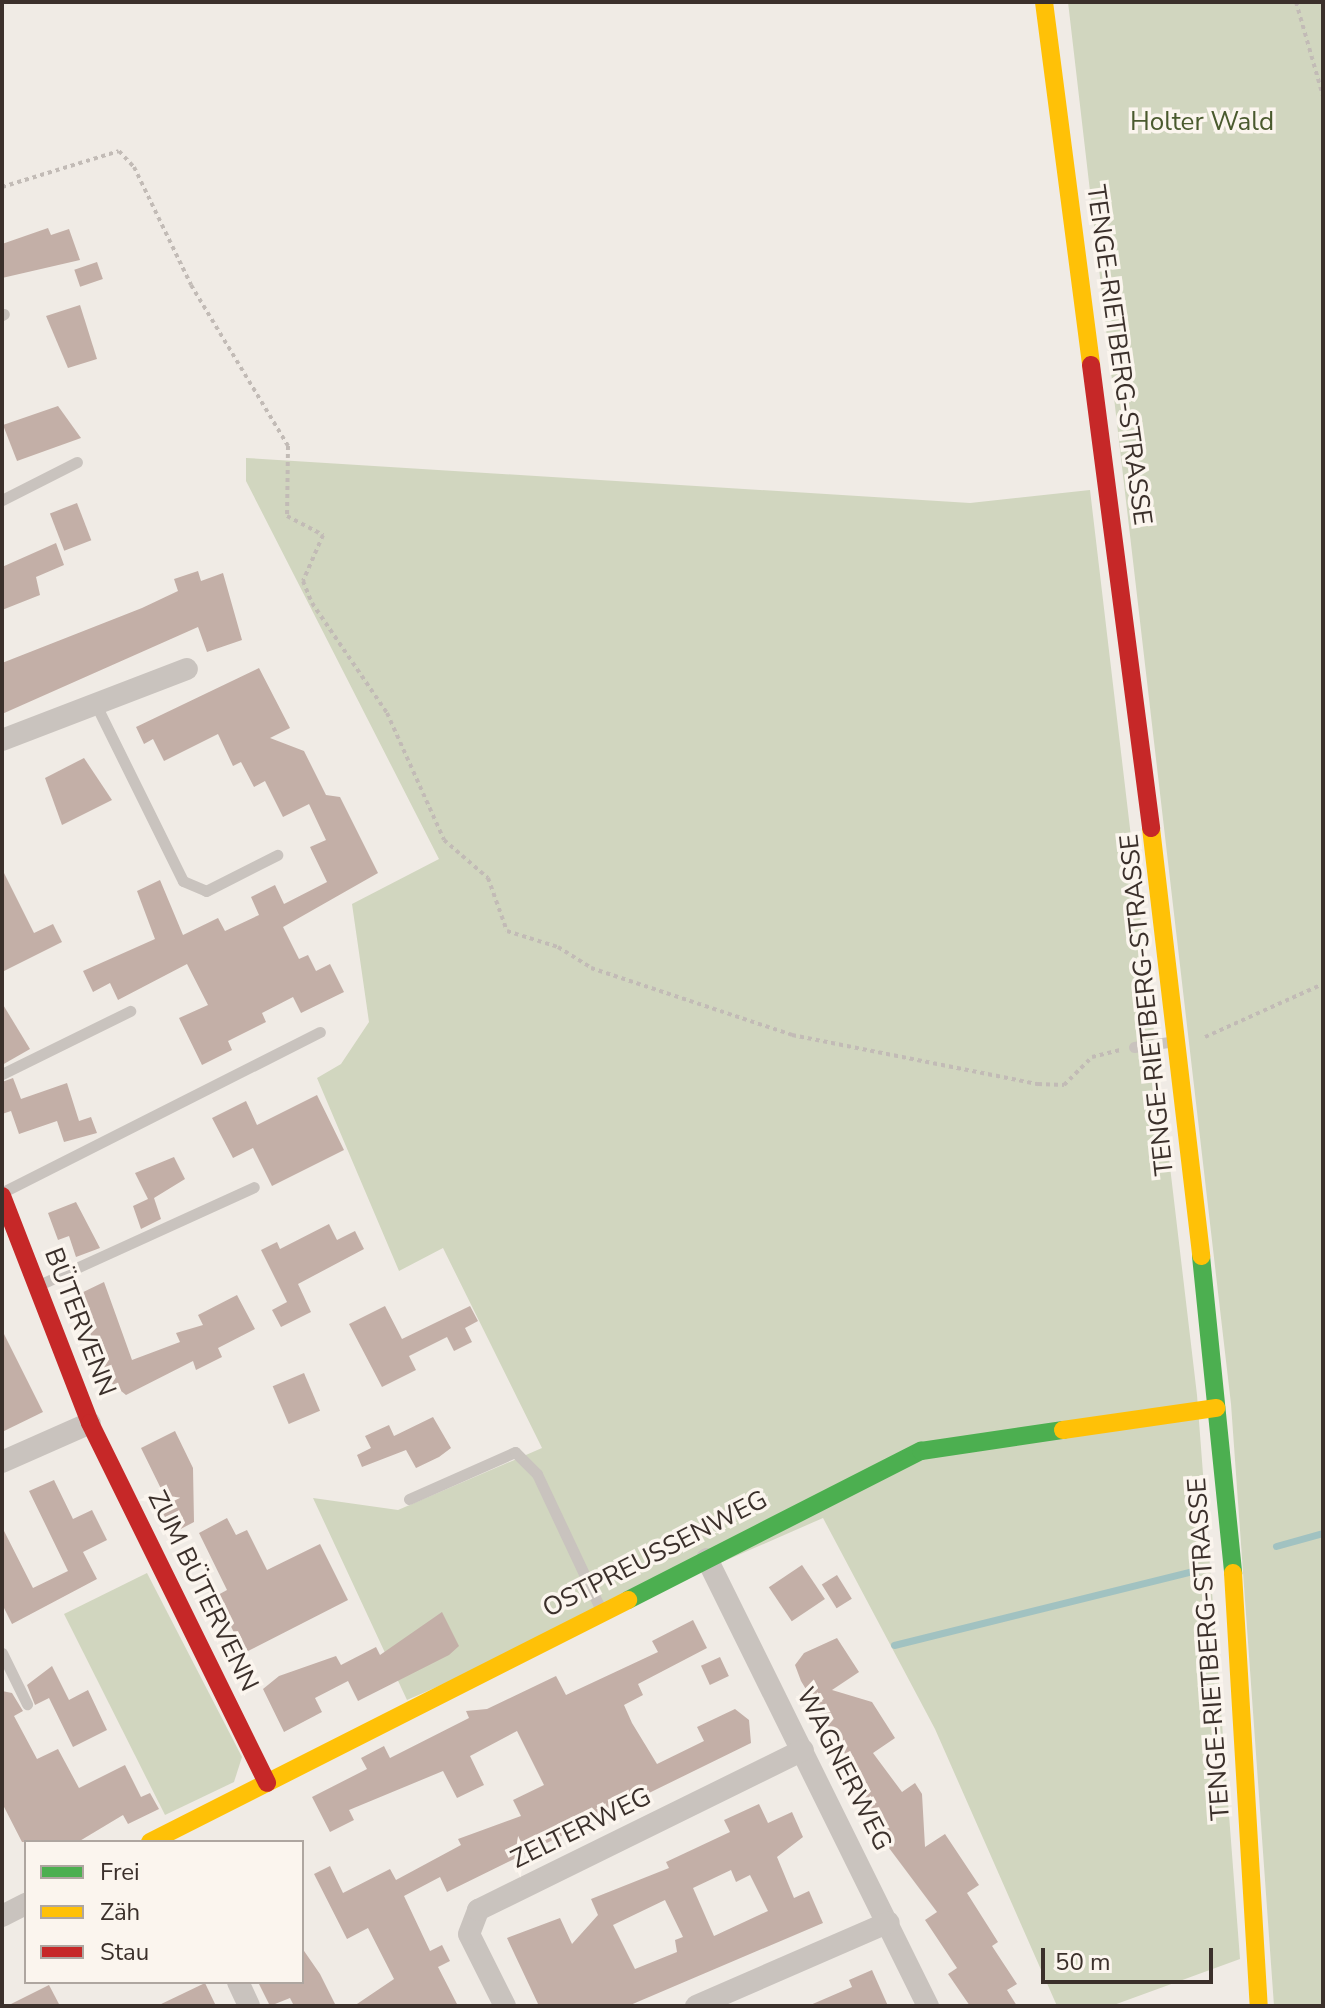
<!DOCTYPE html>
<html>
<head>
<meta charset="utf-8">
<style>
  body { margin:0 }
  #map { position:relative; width:1325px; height:2008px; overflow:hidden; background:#f0ebe5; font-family:"Nunito Sans",sans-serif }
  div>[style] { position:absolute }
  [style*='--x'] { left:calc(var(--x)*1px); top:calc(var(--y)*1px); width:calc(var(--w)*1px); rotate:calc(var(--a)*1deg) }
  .green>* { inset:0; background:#d1d6bf }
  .stream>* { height:7px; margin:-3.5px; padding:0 3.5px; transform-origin:3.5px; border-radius:3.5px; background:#a1c2c1 }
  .building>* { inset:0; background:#c3afa7; transform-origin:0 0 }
  .path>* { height:4px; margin-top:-2px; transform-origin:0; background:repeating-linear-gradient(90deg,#c2bbb6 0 4px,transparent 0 8px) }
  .lane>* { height:11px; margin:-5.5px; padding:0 5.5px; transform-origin:5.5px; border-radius:5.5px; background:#c9c3be }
  .street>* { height:22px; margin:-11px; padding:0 11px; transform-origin:11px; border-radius:11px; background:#c9c3be }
  .fast>* { height:18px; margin:-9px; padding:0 9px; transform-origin:9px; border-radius:9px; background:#4caf50 }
  .slow>* { height:18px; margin:-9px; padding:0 9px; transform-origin:9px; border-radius:9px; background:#ffc107 }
  .jam>* { height:18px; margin:-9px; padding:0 9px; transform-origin:9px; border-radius:9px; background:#c62828 }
  span { translate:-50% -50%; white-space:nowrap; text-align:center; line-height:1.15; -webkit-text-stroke:7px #fbf5ee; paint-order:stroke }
  .park-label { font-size:26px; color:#4a5a2e }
  .street-label { font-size:26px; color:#3b302b }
  .frame { position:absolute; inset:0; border:4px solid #3b302b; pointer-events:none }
  .legend { position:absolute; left:24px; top:1840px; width:280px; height:144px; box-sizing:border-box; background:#fbf5ee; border:2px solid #aea6a0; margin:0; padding:10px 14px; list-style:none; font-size:24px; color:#3b302b }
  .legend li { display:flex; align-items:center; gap:16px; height:40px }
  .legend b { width:40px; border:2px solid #aea6a0 }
  .scale { position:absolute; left:1041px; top:1948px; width:172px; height:36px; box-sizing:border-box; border:4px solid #3b302b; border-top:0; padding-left:10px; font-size:24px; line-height:28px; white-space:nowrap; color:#3b302b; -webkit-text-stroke:6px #fbf5ee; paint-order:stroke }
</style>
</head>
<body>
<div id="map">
  <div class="green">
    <i style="clip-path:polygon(1068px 2px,1323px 2px,1323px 2006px,1274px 2006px,1231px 1404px)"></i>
    <i style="clip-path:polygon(246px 458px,970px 503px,1090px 490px,1197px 1395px,1240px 1959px,1111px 2006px,1057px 2006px,935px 1729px,823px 1518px,407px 1700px,313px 1498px,398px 1510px,542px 1448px,443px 1248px,399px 1271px,317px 1078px,341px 1064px,369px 1022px,352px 904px,439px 859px,246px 481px)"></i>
    <i style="clip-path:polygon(147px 1573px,242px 1757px,234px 1782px,165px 1815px,64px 1614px)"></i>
  </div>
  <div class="stream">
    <i style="--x:1276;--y:1546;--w:49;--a:-15.5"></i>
    <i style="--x:894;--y:1645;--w:325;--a:-13.9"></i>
  </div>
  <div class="building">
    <i style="clip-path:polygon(48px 228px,51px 235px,69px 229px,80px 260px,2px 278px,2px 244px)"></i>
    <i style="left:97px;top:262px;width:18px;height:24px;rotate:71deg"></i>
    <i style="clip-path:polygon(80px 305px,97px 359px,68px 368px,46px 316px)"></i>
    <i style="clip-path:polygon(58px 406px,81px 438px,17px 461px,3px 425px)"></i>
    <i style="left:77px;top:503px;width:40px;height:29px;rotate:69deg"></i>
    <i style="clip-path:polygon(56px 543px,64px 565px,36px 577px,40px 595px,2px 610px,2px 567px)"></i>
    <i style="clip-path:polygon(198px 571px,201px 581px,223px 573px,242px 640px,207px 652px,198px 627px,2px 714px,2px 663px,142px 608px,178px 591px,174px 579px)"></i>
    <i style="clip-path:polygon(259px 668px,290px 728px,270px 738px,304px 751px,326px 795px,340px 797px,378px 873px,283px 927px,299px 959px,308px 955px,316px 971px,330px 964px,344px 992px,301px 1013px,293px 997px,262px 1013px,266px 1022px,228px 1041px,232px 1050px,202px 1065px,179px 1018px,208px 1005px,187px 964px,118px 1000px,110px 983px,93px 992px,83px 971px,155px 939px,137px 891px,160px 880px,183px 935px,218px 918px,225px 931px,259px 915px,251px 897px,275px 885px,284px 904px,327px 882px,310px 847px,326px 840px,309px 804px,283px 817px,265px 781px,254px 787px,241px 762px,233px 766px,218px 734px,164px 761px,153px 739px,144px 744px,136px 727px)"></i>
    <i style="clip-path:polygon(84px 758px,112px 800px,62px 825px,45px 778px)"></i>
    <i style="clip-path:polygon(2px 869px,34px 933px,53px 924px,62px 942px,2px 972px)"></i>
    <i style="clip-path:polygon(2px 1003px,30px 1049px,2px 1065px)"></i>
    <i style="clip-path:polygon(13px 1078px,21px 1099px,67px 1083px,79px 1121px,91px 1117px,97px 1133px,64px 1142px,57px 1121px,19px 1134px,11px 1111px,2px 1114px,2px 1082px)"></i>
    <i style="clip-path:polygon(317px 1095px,344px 1150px,272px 1186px,253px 1148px,233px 1158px,212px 1118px,246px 1101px,257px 1125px)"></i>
    <i style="clip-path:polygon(174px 1157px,185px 1179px,154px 1198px,161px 1219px,141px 1229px,133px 1206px,148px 1199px,135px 1173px)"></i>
    <i style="clip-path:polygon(76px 1202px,100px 1248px,76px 1257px,69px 1236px,58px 1240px,48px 1213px)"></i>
    <i style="clip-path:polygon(329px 1224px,337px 1240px,355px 1231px,364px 1249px,298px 1284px,311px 1312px,281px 1327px,272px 1310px,287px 1302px,261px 1250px,277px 1242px,280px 1249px)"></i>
    <i style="clip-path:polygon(104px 1282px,132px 1360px,180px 1342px,176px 1333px,203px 1325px,198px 1315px,237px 1295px,255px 1329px,218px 1348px,222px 1357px,196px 1370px,193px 1361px,126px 1395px,110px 1382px,75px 1296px)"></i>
    <i style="clip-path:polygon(385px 1306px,402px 1339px,470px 1306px,478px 1321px,465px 1328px,472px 1342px,454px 1351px,447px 1337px,409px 1356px,416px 1370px,382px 1387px,349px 1324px)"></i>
    <i style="clip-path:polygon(2px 1330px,43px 1412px,2px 1432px)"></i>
    <i style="left:304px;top:1373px;width:41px;height:34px;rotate:67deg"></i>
    <i style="clip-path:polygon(433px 1417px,451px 1448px,439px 1457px,416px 1468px,406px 1450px,362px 1467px,357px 1455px,371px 1448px,365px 1436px,389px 1425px,394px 1436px)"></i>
    <i style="clip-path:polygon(175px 1431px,193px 1468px,194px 1522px,173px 1533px,161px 1509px,169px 1505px,141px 1448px)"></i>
    <i style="clip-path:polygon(54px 1480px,73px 1519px,92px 1510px,107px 1540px,83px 1552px,97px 1579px,12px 1624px,2px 1604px,2px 1527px,33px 1588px,68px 1571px,29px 1491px)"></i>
    <i style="clip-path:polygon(227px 1518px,236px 1535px,247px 1530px,267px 1570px,320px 1544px,348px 1600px,244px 1653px,216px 1596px,227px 1590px,199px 1533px)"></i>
    <i style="left:802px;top:1565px;width:41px;height:40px;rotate:56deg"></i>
    <i style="left:837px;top:1575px;width:28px;height:18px;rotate:58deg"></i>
    <i style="clip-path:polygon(442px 1612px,459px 1646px,449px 1655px,358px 1701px,348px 1681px,315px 1698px,322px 1712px,284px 1732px,263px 1689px,279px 1676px,336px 1656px,341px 1665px,376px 1647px,380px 1655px)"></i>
    <i style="clip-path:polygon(693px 1620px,707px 1648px,638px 1684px,643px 1695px,624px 1705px,632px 1723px,657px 1764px,704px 1741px,697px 1727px,735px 1709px,749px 1720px,751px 1743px,447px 1892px,440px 1877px,404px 1896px,430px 1951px,442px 1945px,450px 1961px,438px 1967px,458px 2006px,354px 2006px,394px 1979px,368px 1928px,347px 1939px,314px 1874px,330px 1866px,343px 1893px,390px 1869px,396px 1880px,461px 1845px,458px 1839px,521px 1816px,513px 1800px,544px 1785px,517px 1731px,470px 1756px,484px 1785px,457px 1798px,443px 1771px,349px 1810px,354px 1820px,330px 1832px,312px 1797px,367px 1769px,361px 1758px,384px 1746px,390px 1758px,469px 1718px,466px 1711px,487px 1709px,556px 1676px,566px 1695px,658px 1652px,652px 1641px)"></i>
    <i style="clip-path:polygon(837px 1638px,859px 1672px,832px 1690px,872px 1702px,895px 1738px,873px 1753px,902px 1792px,915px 1783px,922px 1794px,925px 1847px,945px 1834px,979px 1885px,967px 1893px,998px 1942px,992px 1946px,1017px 1984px,1007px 1990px,1017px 2006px,970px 2006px,948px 1974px,957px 1968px,925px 1920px,937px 1912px,880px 1836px,886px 1833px,854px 1783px,860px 1779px,801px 1681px,795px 1665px,804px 1653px)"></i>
    <i style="left:720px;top:1657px;width:21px;height:21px;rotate:65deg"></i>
    <i style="clip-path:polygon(52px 1666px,69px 1700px,88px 1690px,107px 1730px,73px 1747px,49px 1698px,35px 1705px,27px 1685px)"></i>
    <i style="clip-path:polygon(2px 1691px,12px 1693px,23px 1711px,14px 1716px,37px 1759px,58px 1749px,79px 1788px,125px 1765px,141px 1797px,150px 1793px,159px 1809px,128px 1824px,123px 1815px,78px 1842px,22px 1842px,2px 1803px)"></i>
    <i style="clip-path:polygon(evenodd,759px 1804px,768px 1823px,792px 1812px,803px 1837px,777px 1857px,794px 1898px,809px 1891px,823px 1923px,628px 2006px,539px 2006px,507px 1938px,560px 1918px,572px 1944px,598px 1915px,591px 1899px,669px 1868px,666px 1862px,730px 1832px,724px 1820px,759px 1804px,731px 1870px,736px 1882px,750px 1875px,768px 1911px,714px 1936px,693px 1888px,731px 1870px,759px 1804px,665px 1900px,683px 1937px,675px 1940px,677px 1952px,635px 1969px,613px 1925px,665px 1900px)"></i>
    <i style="clip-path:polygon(302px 1948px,320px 1974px,336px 2006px,294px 2006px,290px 1998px,270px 2006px,258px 1982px,302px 1982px)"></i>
    <i style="clip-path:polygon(872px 1970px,888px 2006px,808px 2006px,852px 1987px,849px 1980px)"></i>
    <i style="clip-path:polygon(205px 1983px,216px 2006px,157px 2006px)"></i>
    <i style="clip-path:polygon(49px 1985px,60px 2006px,7px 2006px)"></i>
  </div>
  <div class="path">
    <i style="--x:1296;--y:2;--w:98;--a:74"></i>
    <i style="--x:2;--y:187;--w:122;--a:-17.1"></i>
    <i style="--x:119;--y:151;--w:22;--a:47"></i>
    <i style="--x:134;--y:167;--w:131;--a:64.2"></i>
    <i style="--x:191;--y:285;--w:188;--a:58.9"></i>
    <i style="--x:288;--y:446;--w:70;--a:90.8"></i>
    <i style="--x:287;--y:516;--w:41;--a:27.8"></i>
    <i style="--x:323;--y:535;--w:50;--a:113.5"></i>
    <i style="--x:303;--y:581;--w:24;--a:68"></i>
    <i style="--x:312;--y:603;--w:133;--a:55.7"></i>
    <i style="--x:387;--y:713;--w:139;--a:65.8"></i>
    <i style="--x:444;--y:840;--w:58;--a:40.8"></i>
    <i style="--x:488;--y:878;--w:56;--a:70.3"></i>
    <i style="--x:507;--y:931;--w:53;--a:17.4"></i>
    <i style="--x:558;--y:947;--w:39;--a:32"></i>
    <i style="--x:591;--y:968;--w:212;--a:18.4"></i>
    <i style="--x:792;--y:1035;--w:251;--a:11.3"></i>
    <i style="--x:1038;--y:1084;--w:26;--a:2"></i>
    <i style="--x:1064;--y:1085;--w:40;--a:-45"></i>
    <i style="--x:1092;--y:1057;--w:29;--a:-14"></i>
    <i style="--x:1205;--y:1037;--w:129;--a:-24.2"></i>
  </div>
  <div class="lane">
    <i style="--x:2;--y:315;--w:2;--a:-27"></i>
    <i style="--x:2;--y:500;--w:84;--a:-26.9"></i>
    <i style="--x:96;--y:705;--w:196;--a:63.7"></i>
    <i style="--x:183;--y:881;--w:25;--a:23"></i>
    <i style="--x:206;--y:891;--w:80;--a:-26.9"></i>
    <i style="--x:1134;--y:1047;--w:41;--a:-8.3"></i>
    <i style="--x:2;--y:1074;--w:143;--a:-26.2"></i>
    <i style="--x:3;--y:1192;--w:355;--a:-26.8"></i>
    <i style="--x:39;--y:1285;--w:236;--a:-24.5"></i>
    <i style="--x:409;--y:1499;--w:116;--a:-23.9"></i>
    <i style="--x:515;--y:1452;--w:31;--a:45"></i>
    <i style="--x:537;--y:1474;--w:153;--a:64.8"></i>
    <i style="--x:2;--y:1653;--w:57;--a:63.9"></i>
  </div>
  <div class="street">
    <i style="--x:2;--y:740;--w:198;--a:-21"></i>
    <i style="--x:2;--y:1462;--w:96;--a:-23.9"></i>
    <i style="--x:707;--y:1559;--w:499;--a:63.7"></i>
    <i style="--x:2;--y:1916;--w:27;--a:-27"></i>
    <i style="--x:238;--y:1982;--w:26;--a:65"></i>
    <i style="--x:505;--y:2006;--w:80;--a:-116.6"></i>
    <i style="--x:469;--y:1934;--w:26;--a:-69"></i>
    <i style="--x:478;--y:1910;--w:362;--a:-26.2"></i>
    <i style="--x:696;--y:2006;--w:210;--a:-23.5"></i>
  </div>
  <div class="fast">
    <i style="--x:1201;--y:1256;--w:319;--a:84.2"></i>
    <i style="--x:628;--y:1600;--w:329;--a:-27"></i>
    <i style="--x:921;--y:1451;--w:144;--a:-8.4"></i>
  </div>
  <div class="slow">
    <i style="--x:1044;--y:2;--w:366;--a:82.6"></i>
    <i style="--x:1151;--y:828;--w:431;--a:83.3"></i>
    <i style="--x:1063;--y:1430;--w:155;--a:-8.2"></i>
    <i style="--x:1233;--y:1573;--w:434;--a:86.6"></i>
    <i style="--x:150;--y:1842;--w:536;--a:-26.85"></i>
  </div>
  <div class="jam">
    <i style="--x:1091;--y:365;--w:467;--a:82.6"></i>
    <i style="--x:2;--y:1196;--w:243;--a:68.8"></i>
    <i style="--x:90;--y:1423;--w:401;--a:63.8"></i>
  </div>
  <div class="park-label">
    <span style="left:1202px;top:122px">Holter Wald</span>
  </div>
  <div class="street-label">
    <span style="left:1119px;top:355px;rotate:82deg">TENGE-RIETBERG-STRASSE</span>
    <span style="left:1147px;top:1005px;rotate:-96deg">TENGE-RIETBERG-STRASSE</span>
    <span style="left:80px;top:1322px;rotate:69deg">BÜTERVENN</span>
    <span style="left:655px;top:1554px;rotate:-27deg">OSTPREUSSENWEG</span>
    <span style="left:203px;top:1591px;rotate:64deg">ZUM BÜTERVENN</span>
    <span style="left:1209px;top:1649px;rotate:-94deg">TENGE-RIETBERG-STRASSE</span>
    <span style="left:844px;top:1769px;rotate:63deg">WAGNERWEG</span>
    <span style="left:581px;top:1828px;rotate:-26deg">ZELTERWEG</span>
  </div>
  <div class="frame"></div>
  <ul class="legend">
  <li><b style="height:10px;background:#4caf50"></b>Frei</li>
  <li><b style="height:10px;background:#ffc107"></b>Zäh</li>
  <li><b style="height:10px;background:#c62828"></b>Stau</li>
  </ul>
  <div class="scale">50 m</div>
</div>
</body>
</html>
